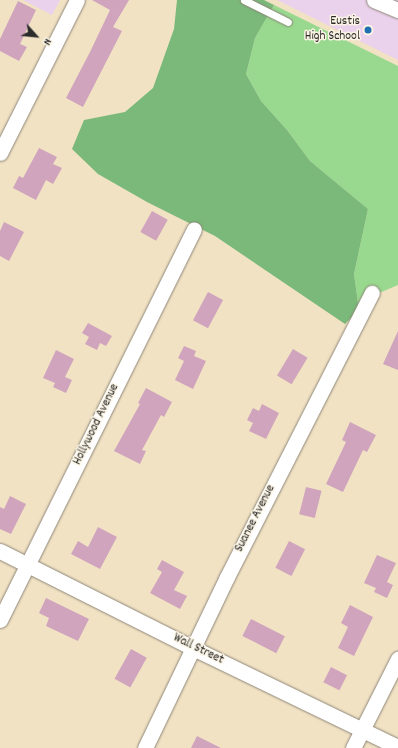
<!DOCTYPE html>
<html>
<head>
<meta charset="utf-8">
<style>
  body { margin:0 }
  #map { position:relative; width:398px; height:748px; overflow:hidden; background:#f1e2c4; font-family:Dekko,sans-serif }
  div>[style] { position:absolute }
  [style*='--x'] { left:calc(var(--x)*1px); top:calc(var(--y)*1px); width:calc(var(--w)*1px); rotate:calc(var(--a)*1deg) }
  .built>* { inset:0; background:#ead1ec }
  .green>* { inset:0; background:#98d98f }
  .forest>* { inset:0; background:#7ab97a }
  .building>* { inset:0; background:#d0a4bd; transform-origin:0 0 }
  .roads { filter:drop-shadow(0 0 1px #8e8678) drop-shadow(0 0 1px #8e8678) }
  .lane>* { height:7px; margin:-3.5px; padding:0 3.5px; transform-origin:3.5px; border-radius:3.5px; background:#fff }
  .street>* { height:15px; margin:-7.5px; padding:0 7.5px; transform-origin:7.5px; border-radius:7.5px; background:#fff }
  .dots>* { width:11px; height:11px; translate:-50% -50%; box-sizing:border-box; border:2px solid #fcf5e5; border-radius:50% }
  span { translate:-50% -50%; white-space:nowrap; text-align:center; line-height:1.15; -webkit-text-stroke:3px #fcf5e5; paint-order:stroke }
  .poi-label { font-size:13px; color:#2b2b2b }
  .right { translate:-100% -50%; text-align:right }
  .street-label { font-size:13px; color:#2b2b2b }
  .north { position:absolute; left:16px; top:16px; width:40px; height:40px; -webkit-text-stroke:3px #fcf5e5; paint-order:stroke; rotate:117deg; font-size:11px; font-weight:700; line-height:16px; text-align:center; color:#2b2b2b }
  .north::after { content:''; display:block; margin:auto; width:14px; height:18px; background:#2b2b2b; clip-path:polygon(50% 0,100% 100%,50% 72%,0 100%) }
</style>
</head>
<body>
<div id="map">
  <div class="built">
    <i style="clip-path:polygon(23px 0,60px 0,52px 15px)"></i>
    <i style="clip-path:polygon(277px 0,398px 0,398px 60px)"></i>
  </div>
  <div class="green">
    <i style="clip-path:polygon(274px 5px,398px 66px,398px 285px,372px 296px,359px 310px,354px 274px,368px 209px,310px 161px,287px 130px,261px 101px,246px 74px,255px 38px)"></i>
  </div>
  <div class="forest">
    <i style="clip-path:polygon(177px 0,264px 0,274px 5px,255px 38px,246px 74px,261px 101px,287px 130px,310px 161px,368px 209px,354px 274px,359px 310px,345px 324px,215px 236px,147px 202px,98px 174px,72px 149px,84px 120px,125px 112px,153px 88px,174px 29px)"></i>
  </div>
  <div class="building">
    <i style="clip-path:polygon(92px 0,129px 0,113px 27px,122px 31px,83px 107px,66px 98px,90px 52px,110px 10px)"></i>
    <i style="clip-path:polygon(18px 1px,36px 10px,20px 44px,27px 47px,19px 61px,0 51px,0 39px)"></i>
    <i style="clip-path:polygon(39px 148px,57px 157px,53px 164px,62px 168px,53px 184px,46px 180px,36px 200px,13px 188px,19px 176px,23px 178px)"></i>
    <i style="left:152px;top:211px;width:18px;height:24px;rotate:29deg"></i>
    <i style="clip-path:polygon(4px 222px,24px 232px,9px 261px,0 256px,0 231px)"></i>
    <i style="left:208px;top:292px;width:17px;height:32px;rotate:28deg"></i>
    <i style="clip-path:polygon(88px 323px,112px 336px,106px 346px,100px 343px,97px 350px,85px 344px,89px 337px,82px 333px)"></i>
    <i style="clip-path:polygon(398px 331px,398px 370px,383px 364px)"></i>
    <i style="clip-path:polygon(184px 346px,196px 351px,194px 356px,206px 361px,193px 389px,175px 380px,184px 361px,178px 358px)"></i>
    <i style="left:293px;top:349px;width:17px;height:31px;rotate:31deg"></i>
    <i style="clip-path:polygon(56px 350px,74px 359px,65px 377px,72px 380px,66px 393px,53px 387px,55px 383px,43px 378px)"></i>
    <i style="clip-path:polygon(146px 388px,172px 402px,164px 417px,161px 415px,142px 450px,146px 451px,140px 464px,114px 451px,140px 404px,138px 403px)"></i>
    <i style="clip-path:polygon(262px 404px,279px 413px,266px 439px,249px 431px,253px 423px,247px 420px,253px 408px,259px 411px)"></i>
    <i style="clip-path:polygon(350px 422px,376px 435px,367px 452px,363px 450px,343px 492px,326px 484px,346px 442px,342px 440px)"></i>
    <i style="left:306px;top:487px;width:16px;height:28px;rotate:14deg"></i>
    <i style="clip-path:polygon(10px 496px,26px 504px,11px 534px,0 529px,0 507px,4px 509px)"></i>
    <i style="clip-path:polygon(98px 527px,117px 537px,100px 569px,71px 554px,78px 541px,88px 547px)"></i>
    <i style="left:289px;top:541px;width:18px;height:30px;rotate:27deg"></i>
    <i style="clip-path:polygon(377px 555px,396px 563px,387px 582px,393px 585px,387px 598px,374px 592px,376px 588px,364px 583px)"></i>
    <i style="clip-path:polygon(162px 560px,184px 572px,174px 590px,187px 596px,180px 609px,150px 593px,162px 572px,157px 569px)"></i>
    <i style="clip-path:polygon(46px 598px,89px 619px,78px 641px,46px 626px,49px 618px,39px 613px)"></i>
    <i style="clip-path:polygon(350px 605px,373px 617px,354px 656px,338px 648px,348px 627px,341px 623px)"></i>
    <i style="left:251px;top:619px;width:38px;height:19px;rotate:27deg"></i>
    <i style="left:131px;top:649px;width:18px;height:34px;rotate:29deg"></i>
    <i style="left:331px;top:667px;width:18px;height:17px;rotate:27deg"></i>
    <i style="clip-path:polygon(197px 736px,221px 748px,191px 748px)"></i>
  </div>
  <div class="roads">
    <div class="lane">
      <i style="--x:244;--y:0;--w:49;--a:26.6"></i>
    </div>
    <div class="street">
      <i style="--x:374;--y:0;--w:26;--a:23"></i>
      <i style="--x:0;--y:153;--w:171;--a:-63.3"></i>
      <i style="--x:0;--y:551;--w:216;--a:26.7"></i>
      <i style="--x:193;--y:648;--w:228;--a:25.8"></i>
      <i style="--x:0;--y:620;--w:436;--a:-63.6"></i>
      <i style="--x:145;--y:748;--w:190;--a:-64.4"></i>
      <i style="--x:227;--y:577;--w:319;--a:-63"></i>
      <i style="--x:353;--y:748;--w:100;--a:-63.2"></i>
    </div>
  </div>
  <div class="dots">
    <i style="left:368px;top:30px;background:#1f6fb2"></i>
  </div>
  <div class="poi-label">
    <span class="right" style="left:360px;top:30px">Eustis<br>High School</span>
  </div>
  <div class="street-label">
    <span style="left:97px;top:425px;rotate:-64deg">Hollywood Avenue</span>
    <span style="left:256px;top:519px;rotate:-63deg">Suanee Avenue</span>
    <span style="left:198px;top:650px;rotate:26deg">Wall Street</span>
  </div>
  <div class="north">N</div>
</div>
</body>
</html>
